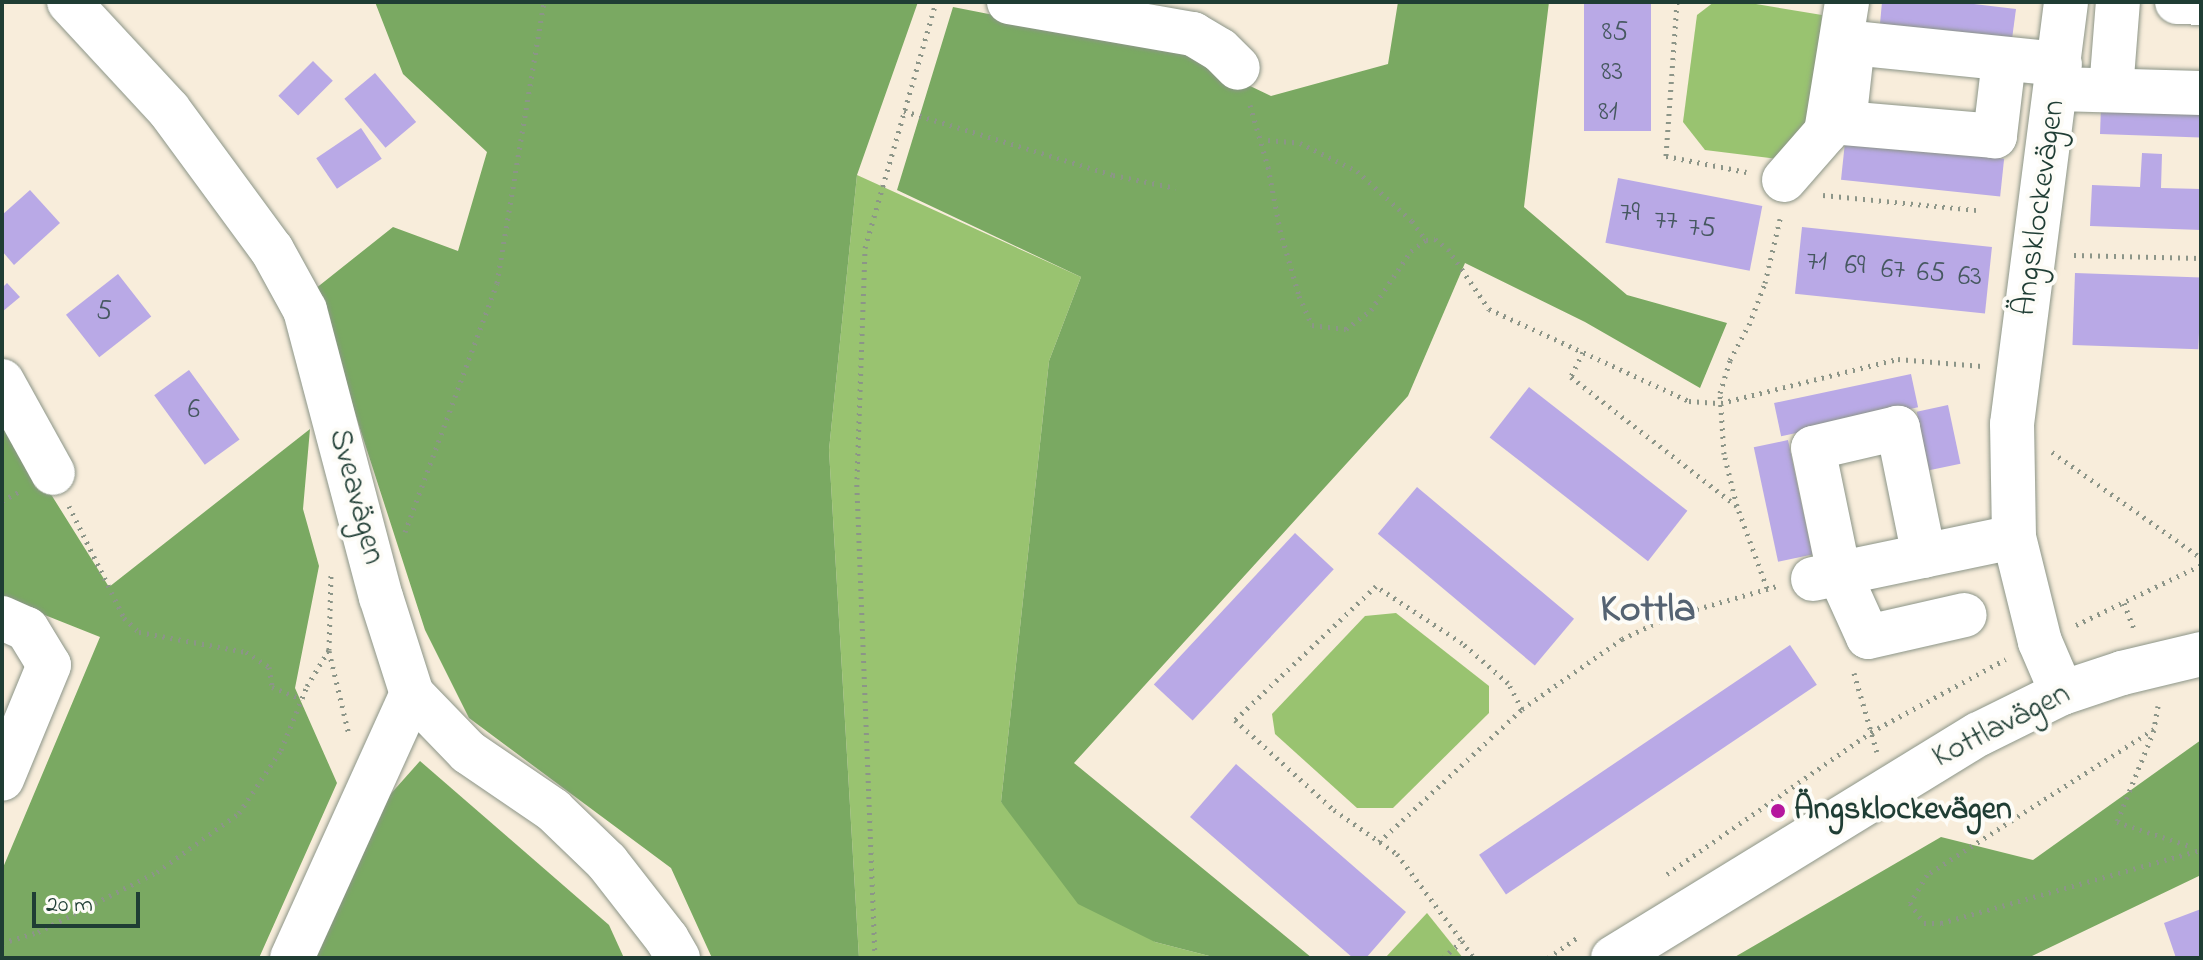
<!DOCTYPE html>
<html>
<head>
<meta charset="utf-8">
<style>
  body { margin:0 }
  #map { position:relative; width:2203px; height:960px; overflow:hidden; background:#f8eddb; font-family:"Indie Flower",sans-serif }
  div>[style] { position:absolute }
  [style*='--x'] { left:calc(var(--x)*1px); top:calc(var(--y)*1px); width:calc(var(--w)*1px); rotate:calc(var(--a)*1deg) }
  .green>* { inset:0; background:#99c370 }
  .forest>* { inset:0; background:#7aa962 }
  .building>* { inset:0; background:#b9a9e6; transform-origin:0 0 }
  .path>* { height:5px; margin-top:-2.5px; transform-origin:0; background:repeating-linear-gradient(90deg,#8c9588 0 2px,transparent 0 8px) }
  .roads { filter:drop-shadow(0 0 2px #8c9588) drop-shadow(0 0 2px #8c9588) }
  .minor>* { height:44px; margin:-22px; padding:0 22px; transform-origin:22px; border-radius:22px; background:#fff }
  .dots>* { width:22px; height:22px; translate:-50% -50%; box-sizing:border-box; border:4px solid #fdfcf7; border-radius:50% }
  span { translate:-50% -50%; white-space:nowrap; text-align:center; line-height:1.15; -webkit-text-stroke:8px #fdfcf7; paint-order:stroke }
  .number-label { font-size:28px; color:#465860 }
  .number-label span { -webkit-text-stroke-width:0 }
  .street-label { font-size:32px; color:#1f3d34 }
  .poi-label { font-size:32px; color:#1f3d34; font-weight:700 }
  .left { translate:0 -50%; text-align:left }
  .district-label { font-size:40px; color:#556372; font-weight:700 }
  .frame { position:absolute; inset:0; border:4px solid #1f3d34; pointer-events:none }
  .scale { position:absolute; left:32px; top:892px; width:108px; height:36px; box-sizing:border-box; border:4px solid #1f3d34; border-top:0; padding-left:10px; font-size:24px; line-height:28px; white-space:nowrap; color:#1f3d34; -webkit-text-stroke:6px #fdfcf7; paint-order:stroke }
</style>
</head>
<body>
<div id="map">
  <div class="green">
    <i style="clip-path:polygon(1714px 2px,1744px 2px,1822px 15px,1811px 119px,1778px 159px,1705px 150px,1683px 122px,1697px 15px)"></i>
    <i style="clip-path:polygon(857px 175px,1081px 277px,1049px 361px,1001px 802px,1155px 942px,1217px 958px,859px 958px,829px 450px)"></i>
    <i style="clip-path:polygon(1396px 613px,1489px 686px,1489px 713px,1393px 808px,1357px 808px,1275px 734px,1272px 714px,1365px 616px)"></i>
    <i style="clip-path:polygon(1427px 913px,1463px 958px,1385px 958px)"></i>
  </div>
  <div class="forest">
    <i style="clip-path:polygon(375px 2px,918px 2px,857px 175px,829px 450px,859px 958px,712px 958px,671px 868px,469px 718px,425px 630px,315px 289px,393px 227px,458px 251px,487px 152px,403px 74px)"></i>
    <i style="clip-path:polygon(1398px 2px,1549px 2px,1524px 207px,1627px 295px,1727px 323px,1700px 388px,1585px 322px,1465px 263px,1408px 396px,1074px 763px,1312px 958px,1217px 958px,1155px 942px,1078px 904px,1001px 802px,1049px 361px,1081px 277px,897px 190px,953px 7px,1177px 51px,1271px 96px,1388px 64px)"></i>
    <i style="clip-path:polygon(2px 416px,109px 587px,310px 429px,303px 509px,319px 566px,295px 688px,337px 783px,259px 958px,2px 958px,2px 870px,100px 637px,2px 598px)"></i>
    <i style="clip-path:polygon(2201px 740px,2201px 875px,2028px 958px,1733px 958px,1941px 837px,2033px 860px)"></i>
    <i style="clip-path:polygon(420px 761px,609px 925px,624px 958px,311px 958px,371px 816px)"></i>
  </div>
  <div class="building">
    <i style="left:1584px;top:2px;width:67px;height:129px"></i>
    <i style="clip-path:polygon(1882px 2px,1957px 2px,2016px 9px,2012px 39px,1880px 24px)"></i>
    <i style="left:313px;top:61px;width:28px;height:49px;rotate:45deg"></i>
    <i style="left:375px;top:73px;width:64px;height:40px;rotate:50deg"></i>
    <i style="left:2101px;top:106px;width:100px;height:28px;rotate:2deg"></i>
    <i style="left:361px;top:128px;width:37px;height:54px;rotate:56deg"></i>
    <i style="left:1845px;top:142px;width:160px;height:38px;rotate:6deg"></i>
    <i style="clip-path:polygon(2142px 153px,2162px 154px,2161px 188px,2201px 189px,2201px 230px,2090px 226px,2092px 185px,2140px 187px)"></i>
    <i style="left:1618px;top:178px;width:147px;height:66px;rotate:11deg"></i>
    <i style="clip-path:polygon(30px 190px,60px 223px,14px 265px,2px 251px,2px 215px)"></i>
    <i style="left:1802px;top:227px;width:191px;height:67px;rotate:6deg"></i>
    <i style="left:2075px;top:273px;width:126px;height:72px;rotate:2deg"></i>
    <i style="left:118px;top:274px;width:54px;height:66px;rotate:52deg"></i>
    <i style="clip-path:polygon(7px 283px,20px 297px,2px 312px,2px 288px)"></i>
    <i style="left:189px;top:370px;width:86px;height:43px;rotate:54deg"></i>
    <i style="left:1911px;top:374px;width:34px;height:140px;rotate:78deg"></i>
    <i style="left:1529px;top:387px;width:201px;height:64px;rotate:38deg"></i>
    <i style="left:1948px;top:405px;width:60px;height:32px;rotate:78deg"></i>
    <i style="left:1788px;top:440px;width:117px;height:35px;rotate:78deg"></i>
    <i style="left:1417px;top:487px;width:205px;height:61px;rotate:40deg"></i>
    <i style="left:1295px;top:533px;width:53px;height:207px;rotate:43deg"></i>
    <i style="left:1790px;top:645px;width:48px;height:375px;rotate:56deg"></i>
    <i style="clip-path:polygon(1236px 764px,1406px 912px,1366px 958px,1353px 958px,1190px 817px)"></i>
    <i style="clip-path:polygon(2201px 909px,2201px 958px,2176px 958px,2164px 923px)"></i>
  </div>
  <div class="path">
    <i style="--x:1677;--y:2;--w:154;--a:94.1"></i>
    <i style="--x:1666;--y:156;--w:82;--a:11.3"></i>
    <i style="--x:1250;--y:105;--w:65;--a:73.8"></i>
    <i style="--x:1268;--y:167;--w:64;--a:79.2"></i>
    <i style="--x:1280;--y:230;--w:69;--a:73.9"></i>
    <i style="--x:1299;--y:296;--w:32;--a:66"></i>
    <i style="--x:1312;--y:325;--w:34;--a:7"></i>
    <i style="--x:1346;--y:329;--w:31;--a:-37"></i>
    <i style="--x:1371;--y:310;--w:71;--a:-55.9"></i>
    <i style="--x:1411;--y:251;--w:19;--a:-36"></i>
    <i style="--x:1426;--y:240;--w:9;--a:-6"></i>
    <i style="--x:1435;--y:239;--w:16;--a:38"></i>
    <i style="--x:1448;--y:249;--w:73;--a:55.7"></i>
    <i style="--x:1489;--y:309;--w:220;--a:24.7"></i>
    <i style="--x:1689;--y:401;--w:32;--a:4"></i>
    <i style="--x:1721;--y:403;--w:182;--a:-14"></i>
    <i style="--x:1898;--y:359;--w:84;--a:4.8"></i>
    <i style="--x:904;--y:111;--w:219;--a:17"></i>
    <i style="--x:1113;--y:175;--w:64;--a:11.7"></i>
    <i style="--x:1268;--y:140;--w:32;--a:5"></i>
    <i style="--x:1300;--y:143;--w:64;--a:26.2"></i>
    <i style="--x:1357;--y:171;--w:74;--a:42.3"></i>
    <i style="--x:1412;--y:221;--w:24;--a:54"></i>
    <i style="--x:1823;--y:195;--w:155;--a:5.6"></i>
    <i style="--x:2074;--y:255;--w:127;--a:1.4"></i>
    <i style="--x:1583;--y:352;--w:28;--a:116"></i>
    <i style="--x:1571;--y:377;--w:210;--a:37.9"></i>
    <i style="--x:2052;--y:452;--w:183;--a:35.4"></i>
    <i style="--x:2;--y:501;--w:21;--a:-29"></i>
    <i style="--x:69;--y:506;--w:125;--a:63.8"></i>
    <i style="--x:124;--y:618;--w:21;--a:43"></i>
    <i style="--x:139;--y:632;--w:109;--a:10.6"></i>
    <i style="--x:246;--y:652;--w:27;--a:33"></i>
    <i style="--x:269;--y:667;--w:20;--a:81"></i>
    <i style="--x:272;--y:687;--w:32;--a:22"></i>
    <i style="--x:405;--y:532;--w:265;--a:-69.7"></i>
    <i style="--x:497;--y:283;--w:285;--a:-80.5"></i>
    <i style="--x:1767;--y:588;--w:87;--a:-110.1"></i>
    <i style="--x:1737;--y:506;--w:54;--a:-104"></i>
    <i style="--x:1724;--y:454;--w:61;--a:-93.8"></i>
    <i style="--x:1720;--y:393;--w:34;--a:-73"></i>
    <i style="--x:1730;--y:360;--w:40;--a:-62"></i>
    <i style="--x:1749;--y:325;--w:45;--a:-69.1"></i>
    <i style="--x:1765;--y:283;--w:66;--a:-76.8"></i>
    <i style="--x:2124;--y:603;--w:31;--a:69"></i>
    <i style="--x:2076;--y:625;--w:139;--a:-25.6"></i>
    <i style="--x:329;--y:651;--w:86;--a:76.6"></i>
    <i style="--x:1854;--y:673;--w:82;--a:73.8"></i>
    <i style="--x:2158;--y:706;--w:23;--a:100"></i>
    <i style="--x:2154;--y:729;--w:270;--a:147.3"></i>
    <i style="--x:1927;--y:875;--w:33;--a:121"></i>
    <i style="--x:1910;--y:903;--w:24;--a:55"></i>
    <i style="--x:1924;--y:923;--w:17;--a:0"></i>
    <i style="--x:1941;--y:923;--w:270;--a:-15.7"></i>
    <i style="--x:1522;--y:709;--w:122;--a:-35"></i>
    <i style="--x:1622;--y:639;--w:49;--a:-25.5"></i>
    <i style="--x:1666;--y:618;--w:116;--a:-16.1"></i>
    <i style="--x:2154;--y:730;--w:99;--a:111.9"></i>
    <i style="--x:2117;--y:822;--w:77;--a:18.2"></i>
    <i style="--x:1379;--y:842;--w:195;--a:-42.9"></i>
    <i style="--x:1522;--y:709;--w:30;--a:-118"></i>
    <i style="--x:1508;--y:683;--w:61;--a:-139"></i>
    <i style="--x:1462;--y:643;--w:103;--a:-146.5"></i>
    <i style="--x:1376;--y:586;--w:195;--a:136.5"></i>
    <i style="--x:1235;--y:720;--w:134;--a:42.3"></i>
    <i style="--x:1334;--y:810;--w:77;--a:34.9"></i>
    <i style="--x:1397;--y:854;--w:109;--a:53.2"></i>
    <i style="--x:1667;--y:874;--w:249;--a:-34.8"></i>
    <i style="--x:1871;--y:732;--w:153;--a:-28.4"></i>
    <i style="--x:2;--y:943;--w:38;--a:-17"></i>
    <i style="--x:38;--y:932;--w:133;--a:-26.8"></i>
    <i style="--x:157;--y:872;--w:101;--a:-35.7"></i>
    <i style="--x:239;--y:813;--w:76;--a:-56.3"></i>
    <i style="--x:281;--y:750;--w:69;--a:-67.9"></i>
    <i style="--x:307;--y:686;--w:42;--a:-58.6"></i>
    <i style="--x:329;--y:650;--w:76;--a:-88.5"></i>
    <i style="--x:875;--y:958;--w:479;--a:-92.2"></i>
    <i style="--x:857;--y:479;--w:231;--a:-88"></i>
    <i style="--x:865;--y:248;--w:256;--a:-73.9"></i>
    <i style="--x:1443;--y:958;--w:25;--a:-42"></i>
    <i style="--x:1462;--y:941;--w:21;--a:55"></i>
    <i style="--x:1548;--y:958;--w:35;--a:-35"></i>
  </div>
  <div class="roads">
    <div class="minor">
      <i style="--x:69;--y:2;--w:147;--a:47.2"></i>
      <i style="--x:169;--y:110;--w:174;--a:53.7"></i>
      <i style="--x:272;--y:250;--w:68;--a:61.2"></i>
      <i style="--x:305;--y:310;--w:297;--a:75.2"></i>
      <i style="--x:381;--y:597;--w:102;--a:72.3"></i>
      <i style="--x:412;--y:694;--w:81;--a:46"></i>
      <i style="--x:468;--y:752;--w:103;--a:34.3"></i>
      <i style="--x:553;--y:810;--w:75;--a:43.9"></i>
      <i style="--x:607;--y:862;--w:98;--a:52.1"></i>
      <i style="--x:667;--y:939;--w:22;--a:60"></i>
      <i style="--x:1009;--y:2;--w:187;--a:9.9"></i>
      <i style="--x:1193;--y:34;--w:31;--a:31"></i>
      <i style="--x:1220;--y:50;--w:25;--a:45"></i>
      <i style="--x:2177;--y:2;--w:24;--a:2"></i>
      <i style="--x:2004;--y:60;--w:77;--a:96.8"></i>
      <i style="--x:1995;--y:136;--w:152;--a:-175.1"></i>
      <i style="--x:1844;--y:123;--w:81;--a:-83.6"></i>
      <i style="--x:1853;--y:43;--w:208;--a:5.8"></i>
      <i style="--x:2057;--y:89;--w:144;--a:1.6"></i>
      <i style="--x:2111;--y:90;--w:88;--a:-85.5"></i>
      <i style="--x:1784;--y:180;--w:64;--a:-48.8"></i>
      <i style="--x:1826;--y:132;--w:132;--a:-80.8"></i>
      <i style="--x:2;--y:381;--w:105;--a:61"></i>
      <i style="--x:1924;--y:556;--w:131;--a:-101.5"></i>
      <i style="--x:1898;--y:428;--w:87;--a:166.8"></i>
      <i style="--x:1813;--y:448;--w:128;--a:78.3"></i>
      <i style="--x:1839;--y:573;--w:70;--a:65.6"></i>
      <i style="--x:1868;--y:637;--w:99;--a:-12.8"></i>
      <i style="--x:1813;--y:579;--w:205;--a:-11.8"></i>
      <i style="--x:2;--y:618;--w:27;--a:24"></i>
      <i style="--x:27;--y:629;--w:42;--a:58.6"></i>
      <i style="--x:49;--y:665;--w:123;--a:112.4"></i>
      <i style="--x:2062;--y:693;--w:56;--a:-113.3"></i>
      <i style="--x:2040;--y:642;--w:108;--a:-103.9"></i>
      <i style="--x:2014;--y:537;--w:113;--a:-91"></i>
      <i style="--x:2012;--y:424;--w:425;--a:-82.7"></i>
      <i style="--x:292;--y:958;--w:290;--a:-65.6"></i>
      <i style="--x:1613;--y:958;--w:429;--a:-31.5"></i>
      <i style="--x:1979;--y:734;--w:93;--a:-26.3"></i>
      <i style="--x:2062;--y:693;--w:63;--a:-18.4"></i>
      <i style="--x:2122;--y:673;--w:81;--a:-13.5"></i>
    </div>
  </div>
  <div class="dots">
    <i style="left:1778px;top:811px;background:#b5179e"></i>
  </div>
  <div class="number-label">
    <span style="left:1615px;top:33px">85</span>
    <span style="left:1612px;top:73px">83</span>
    <span style="left:1608px;top:113px">81</span>
    <span style="left:1630px;top:214px">79</span>
    <span style="left:1666px;top:222px">77</span>
    <span style="left:1702px;top:229px">75</span>
    <span style="left:1817px;top:263px">71</span>
    <span style="left:1855px;top:267px">69</span>
    <span style="left:1893px;top:271px">67</span>
    <span style="left:1931px;top:274px">65</span>
    <span style="left:1970px;top:278px">63</span>
    <span style="left:104px;top:312px">5</span>
    <span style="left:194px;top:411px">6</span>
  </div>
  <div class="street-label">
    <span style="left:2041px;top:208px;rotate:-82deg">Ängsklockevägen</span>
    <span style="left:355px;top:497px;rotate:75deg">Sveavägen</span>
    <span style="left:2002px;top:727px;rotate:-27deg">Kottlavägen</span>
  </div>
  <div class="poi-label">
    <span class="left" style="left:1794px;top:811px">Ängsklockevägen</span>
  </div>
  <div class="district-label">
    <span style="left:1648px;top:611px">Kottla</span>
  </div>
  <div class="frame"></div>
  <div class="scale">20 m</div>
</div>
</body>
</html>
